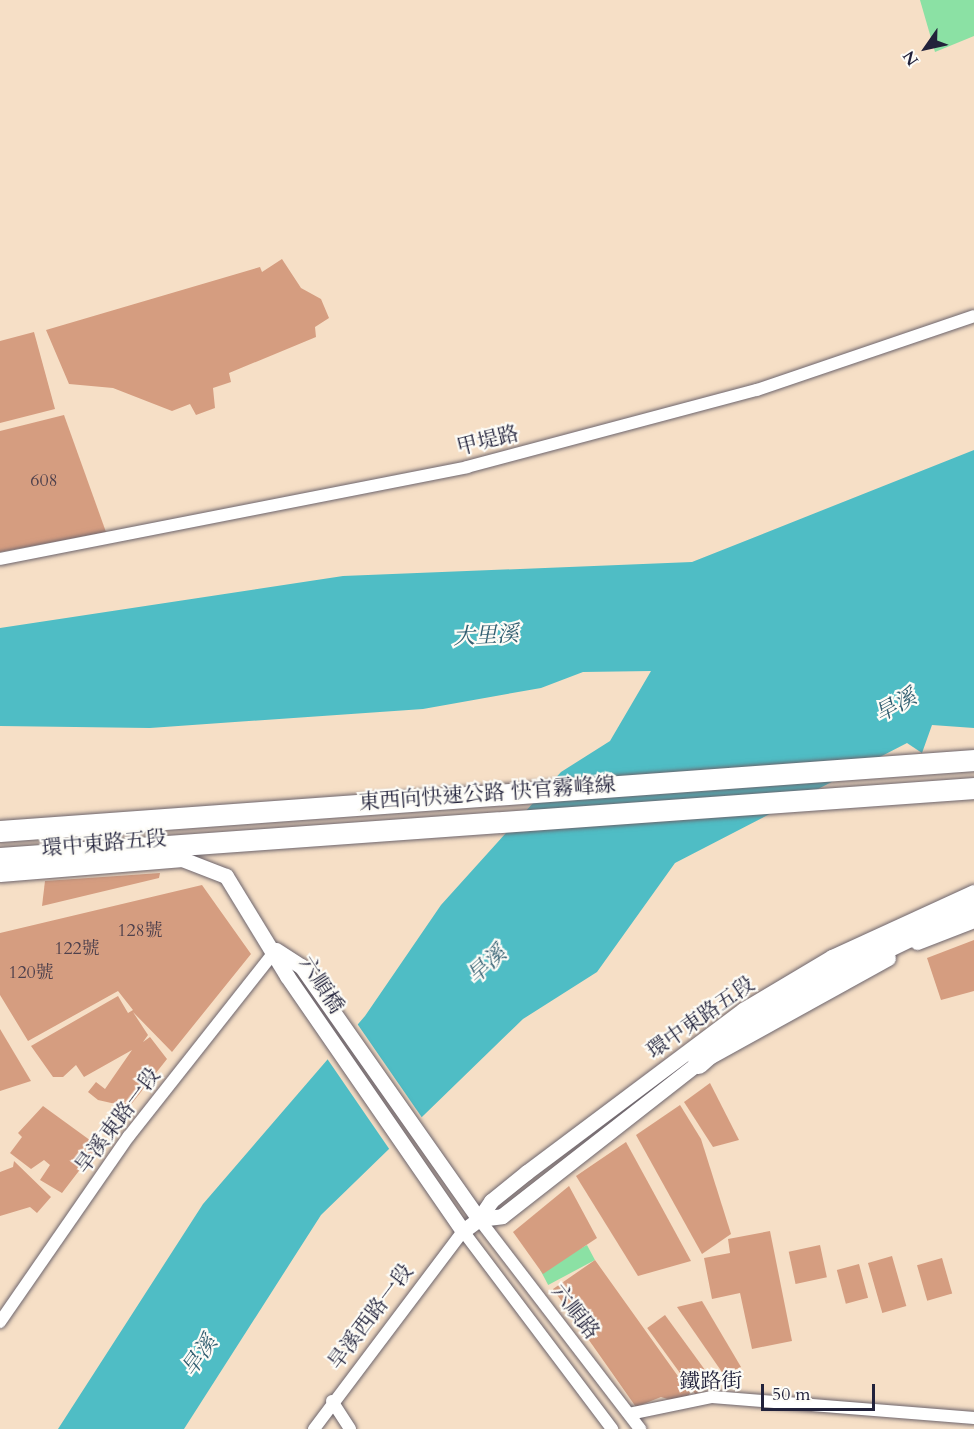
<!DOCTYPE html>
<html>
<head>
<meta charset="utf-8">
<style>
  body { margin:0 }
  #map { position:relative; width:974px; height:1429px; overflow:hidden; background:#f6dfc6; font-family:Cardo,"Noto Serif TC",serif }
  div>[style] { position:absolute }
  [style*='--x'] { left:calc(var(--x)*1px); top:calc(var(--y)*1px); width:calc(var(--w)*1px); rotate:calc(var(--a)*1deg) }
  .green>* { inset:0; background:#8be1a4; transform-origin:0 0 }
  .water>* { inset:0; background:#4fbdc5 }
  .pier>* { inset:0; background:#f6dfc6 }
  .building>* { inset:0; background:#d59d80; transform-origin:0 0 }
  .roads { filter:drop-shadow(0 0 2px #6c646c) drop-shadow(0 0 2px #6c646c) }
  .minor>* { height:12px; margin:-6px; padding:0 6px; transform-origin:6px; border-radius:6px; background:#fff }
  .tertiary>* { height:15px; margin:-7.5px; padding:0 7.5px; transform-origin:7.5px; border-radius:7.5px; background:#fff }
  .trunk>* { height:21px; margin:-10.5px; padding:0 10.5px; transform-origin:10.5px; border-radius:10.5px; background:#fff }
  span { translate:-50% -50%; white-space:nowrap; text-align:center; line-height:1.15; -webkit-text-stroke:4.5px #fdfcf7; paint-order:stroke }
  .number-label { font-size:18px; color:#4f414c }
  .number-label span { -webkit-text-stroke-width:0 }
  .street-label { font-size:21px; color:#22223b }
  .water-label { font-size:22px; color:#346072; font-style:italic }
  .north { position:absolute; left:896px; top:18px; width:60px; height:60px; -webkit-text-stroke:4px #fdfcf7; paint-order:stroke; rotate:236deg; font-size:16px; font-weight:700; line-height:24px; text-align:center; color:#22223b }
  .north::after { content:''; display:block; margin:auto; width:21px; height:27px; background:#22223b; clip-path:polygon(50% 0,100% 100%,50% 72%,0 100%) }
  .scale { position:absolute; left:761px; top:1384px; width:114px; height:27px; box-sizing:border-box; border:3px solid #22223b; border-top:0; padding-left:8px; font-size:18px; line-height:21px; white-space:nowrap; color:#22223b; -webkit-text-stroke:4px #fdfcf7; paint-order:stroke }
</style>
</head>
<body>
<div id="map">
  <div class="green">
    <i style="clip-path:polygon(920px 0,974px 0,974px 36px,935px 52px)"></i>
    <i style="left:587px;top:1245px;width:17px;height:53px;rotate:62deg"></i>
  </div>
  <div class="water">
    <i style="clip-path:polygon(974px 450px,974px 728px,932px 725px,922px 753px,907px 743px,675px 863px,597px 972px,523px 1019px,321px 1215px,184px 1429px,58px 1429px,203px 1204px,365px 1016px,441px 905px,561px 772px,610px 741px,651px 671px,583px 672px,541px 688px,423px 709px,150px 728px,0 726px,0 628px,343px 576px,692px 562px)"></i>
  </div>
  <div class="pier">
    <i style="clip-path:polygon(356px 1022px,425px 1122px,392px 1153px,326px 1057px)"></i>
  </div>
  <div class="building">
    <i style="clip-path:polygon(282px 259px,301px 288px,321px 299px,329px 318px,315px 327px,316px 337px,229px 373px,231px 382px,213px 388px,215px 408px,196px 415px,190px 404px,172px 411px,113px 388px,69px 384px,46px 330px,260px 267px,262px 272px)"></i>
    <i style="clip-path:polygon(34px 332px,55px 409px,0 423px,0 341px)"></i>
    <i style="clip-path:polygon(64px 415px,106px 532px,0 552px,0 431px)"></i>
    <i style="clip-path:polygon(160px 873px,159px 878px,42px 906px,45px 881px)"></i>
    <i style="clip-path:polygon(202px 885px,251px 954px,172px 1052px,133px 1012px,148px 1035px,143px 1042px,150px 1037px,167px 1059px,129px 1107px,98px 1100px,88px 1092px,96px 1082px,105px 1089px,132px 1050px,84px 1077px,76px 1065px,63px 1077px,53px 1077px,31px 1046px,118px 996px,128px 1013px,133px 1010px,118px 991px,28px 1041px,0 995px,0 933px)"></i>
    <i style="clip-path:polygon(974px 940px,974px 991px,941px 1000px,927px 958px)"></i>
    <i style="clip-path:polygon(0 1029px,31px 1081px,0 1091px)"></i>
    <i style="clip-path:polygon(710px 1083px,739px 1140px,713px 1147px,684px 1102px)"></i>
    <i style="clip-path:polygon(680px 1105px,701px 1139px,731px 1234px,702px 1254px,636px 1135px)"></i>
    <i style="clip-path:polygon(43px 1106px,98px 1146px,62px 1193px,40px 1180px,50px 1165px,44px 1160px,31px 1169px,10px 1153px,22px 1137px,18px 1133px)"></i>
    <i style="clip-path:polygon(626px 1142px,691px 1261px,638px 1276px,576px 1176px)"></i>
    <i style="clip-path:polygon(14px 1161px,51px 1197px,37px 1213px,30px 1207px,0 1216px,0 1172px,13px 1167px)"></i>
    <i style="clip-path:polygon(569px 1186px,597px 1238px,543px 1274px,513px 1232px)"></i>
    <i style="clip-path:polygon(770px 1231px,792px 1341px,752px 1349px,740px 1293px,712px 1299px,704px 1258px,730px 1253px,728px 1239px)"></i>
    <i style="left:820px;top:1245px;width:33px;height:32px;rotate:78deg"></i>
    <i style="left:892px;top:1256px;width:52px;height:25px;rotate:74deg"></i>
    <i style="left:942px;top:1258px;width:37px;height:26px;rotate:74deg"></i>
    <i style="clip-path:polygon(595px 1260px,690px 1393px,684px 1404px,661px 1397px,636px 1407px,553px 1289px)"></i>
    <i style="left:859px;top:1264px;width:35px;height:23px;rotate:75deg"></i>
    <i style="clip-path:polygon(702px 1301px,741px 1367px,724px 1375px,677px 1307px)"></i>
    <i style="left:665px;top:1315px;width:82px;height:22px;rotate:54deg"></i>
  </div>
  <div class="roads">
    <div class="minor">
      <i style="--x:0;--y:559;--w:476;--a:-11.1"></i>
      <i style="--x:467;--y:467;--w:300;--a:-14.9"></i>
      <i style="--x:757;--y:390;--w:229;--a:-18.8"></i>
      <i style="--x:479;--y:1219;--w:265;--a:52.5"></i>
      <i style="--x:0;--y:1322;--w:226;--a:-55.3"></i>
      <i style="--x:129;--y:1136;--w:237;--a:-51.7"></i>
      <i style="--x:332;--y:1401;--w:33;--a:57"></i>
      <i style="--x:629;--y:1414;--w:85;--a:-11.6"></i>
      <i style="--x:712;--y:1397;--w:263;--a:4.6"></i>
      <i style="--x:314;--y:1429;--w:248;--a:-53"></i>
      <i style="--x:463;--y:1231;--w:248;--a:53"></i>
    </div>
    <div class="tertiary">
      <i style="--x:0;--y:874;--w:183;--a:-4.7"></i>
      <i style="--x:182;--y:859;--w:47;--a:21.1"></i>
      <i style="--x:226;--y:876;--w:117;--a:58.6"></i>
      <i style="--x:287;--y:976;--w:310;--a:55.4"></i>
      <i style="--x:463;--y:1231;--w:20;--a:-37"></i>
      <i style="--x:479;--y:1219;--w:23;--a:-7"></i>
      <i style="--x:502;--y:1216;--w:249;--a:-38"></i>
      <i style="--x:698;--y:1063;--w:217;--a:-28.9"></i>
      <i style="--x:917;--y:942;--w:61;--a:-21.1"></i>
      <i style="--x:276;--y:950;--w:30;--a:33"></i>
      <i style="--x:301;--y:966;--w:309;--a:54.9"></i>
      <i style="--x:479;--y:1219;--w:22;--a:-56"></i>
      <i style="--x:491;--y:1201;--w:46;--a:-38.9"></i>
      <i style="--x:527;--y:1172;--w:270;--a:-36.9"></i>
      <i style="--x:743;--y:1010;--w:104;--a:-30.8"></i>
      <i style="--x:832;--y:957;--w:156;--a:-24.6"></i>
    </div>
    <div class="trunk">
      <i style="--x:0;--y:831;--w:977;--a:-4.17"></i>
      <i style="--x:0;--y:858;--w:977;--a:-4.11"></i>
      <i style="--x:698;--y:1063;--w:57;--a:-41.5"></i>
      <i style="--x:741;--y:1025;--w:87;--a:-30.4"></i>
      <i style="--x:816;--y:981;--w:175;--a:-25.7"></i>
    </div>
  </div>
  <div class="number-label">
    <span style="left:44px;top:481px">608</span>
    <span style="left:140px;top:931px">128號</span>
    <span style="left:77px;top:949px">122號</span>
    <span style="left:31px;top:973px">120號</span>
  </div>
  <div class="street-label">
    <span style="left:488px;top:441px;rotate:-14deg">甲堤路</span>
    <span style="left:487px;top:794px;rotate:-4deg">東西向快速公路 快官霧峰線</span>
    <span style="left:104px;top:844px;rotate:-5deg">環中東路五段</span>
    <span style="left:321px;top:985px;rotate:57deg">六順橋</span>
    <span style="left:701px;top:1018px;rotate:-35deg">環中東路五段</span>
    <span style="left:118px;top:1121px;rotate:-53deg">旱溪東路一段</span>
    <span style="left:575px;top:1312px;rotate:52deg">六順路</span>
    <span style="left:371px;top:1317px;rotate:-53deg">旱溪西路一段</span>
    <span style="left:711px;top:1382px;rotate:-1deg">鐵路街</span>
  </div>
  <div class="water-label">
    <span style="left:486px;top:636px;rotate:-3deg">大里溪</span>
    <span style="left:896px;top:706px;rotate:-29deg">旱溪</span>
    <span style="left:487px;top:965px;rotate:-42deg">旱溪</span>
    <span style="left:200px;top:1356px;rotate:-55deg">旱溪</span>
  </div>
  <div class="north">N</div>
  <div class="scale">50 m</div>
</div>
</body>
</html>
